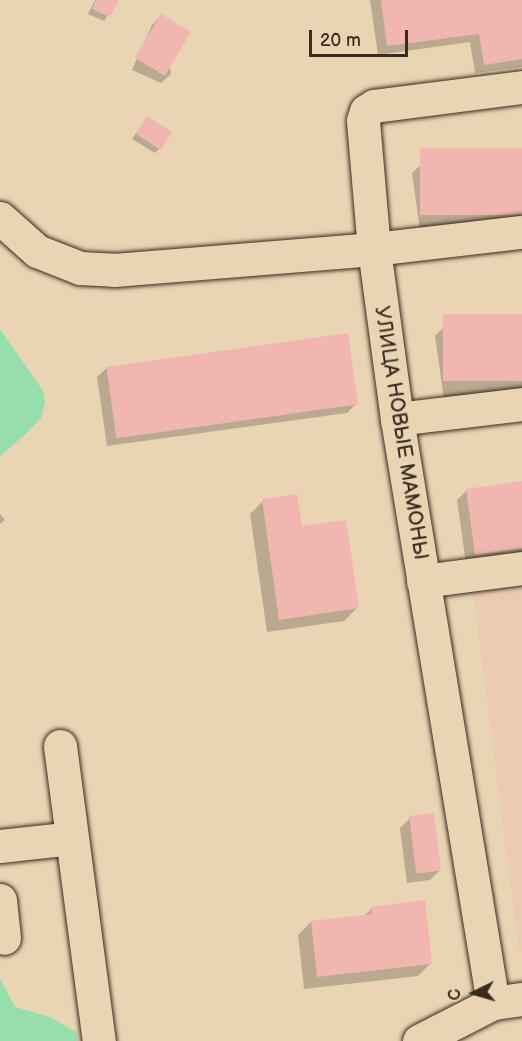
<!DOCTYPE html>
<html>
<head>
<meta charset="utf-8">
<style>
  body { margin:0 }
  #map { position:relative; width:522px; height:1041px; overflow:hidden; background:#e9d4b3; font-family:"Balsamiq Sans",sans-serif }
  div>[style] { position:absolute }
  [style*='--x'] { left:calc(var(--x)*1px); top:calc(var(--y)*1px); width:calc(var(--w)*1px); rotate:calc(var(--a)*1deg) }
  .built>* { inset:0; background:#ebcbb2 }
  .green>* { inset:0; background:#96dead }
  .shadow>* { inset:0; background:#0003 }
  .building>* { inset:0; background:#f1b6b0; transform-origin:0 0 }
  .roads { filter:drop-shadow(0 0 2px #3b2a1e) drop-shadow(0 0 2px #3b2a1e) }
  .minor>* { height:33px; margin:-16.5px; padding:0 16.5px; transform-origin:16.5px; border-radius:16.5px; background:#e9d4b3 }
  span { translate:-50% -50%; white-space:nowrap; text-align:center; line-height:1.15; -webkit-text-stroke:4.5px #e9d4b3; paint-order:stroke }
  .street-label { font-size:21px; color:#3b2a1e }
  .north { position:absolute; left:444px; top:963px; width:60px; height:60px; -webkit-text-stroke:4px #e9d4b3; paint-order:stroke; rotate:265deg; font-size:16px; font-weight:700; line-height:24px; text-align:center; color:#3b2a1e }
  .north::after { content:''; display:block; margin:auto; width:21px; height:27px; background:#3b2a1e; clip-path:polygon(50% 0,100% 100%,50% 72%,0 100%) }
  .scale { position:absolute; left:309px; top:30px; width:99px; height:27px; box-sizing:border-box; border:3px solid #3b2a1e; border-top:0; padding-left:8px; font-size:18px; line-height:21px; white-space:nowrap; color:#3b2a1e; -webkit-text-stroke:4px #e9d4b3; paint-order:stroke }
</style>
</head>
<body>
<div id="map">
  <div class="built">
    <i style="clip-path:polygon(522px 586px,522px 951px,519px 951px,473px 592px)"></i>
  </div>
  <div class="green">
    <i style="clip-path:polygon(0 329px,43px 391px,45px 402px,41px 418px,29px 431px,0 456px)"></i>
    <i style="clip-path:polygon(0 979px,15px 1007px,50px 1017px,76px 1032px,78px 1041px,0 1041px)"></i>
  </div>
  <div class="shadow">
    <i style="clip-path:polygon(95px 0,117px 0,104px 21px,88px 14px)"></i>
    <i style="clip-path:polygon(370px 0,522px 0,522px 67px,475px 73px,470px 42px,378px 55px)"></i>
    <i style="clip-path:polygon(161px 16px,171px 74px,161px 83px,132px 70px,152px 25px)"></i>
    <i style="clip-path:polygon(147px 118px,159px 149px,155px 153px,132px 139px)"></i>
    <i style="clip-path:polygon(522px 150px,522px 223px,421px 237px,412px 173px,422px 164px)"></i>
    <i style="clip-path:polygon(522px 315px,522px 388px,444px 399px,435px 336px,445px 326px)"></i>
    <i style="clip-path:polygon(107px 368px,356px 404px,347px 413px,107px 446px,97px 377px)"></i>
    <i style="clip-path:polygon(522px 483px,522px 556px,466px 563px,457px 500px,467px 490px)"></i>
    <i style="clip-path:polygon(263px 501px,300px 527px,357px 608px,344px 621px,267px 632px,250px 514px)"></i>
    <i style="clip-path:polygon(0 514px,5px 520px,0 524px)"></i>
    <i style="clip-path:polygon(410px 818px,440px 870px,430px 880px,407px 883px,400px 828px)"></i>
    <i style="clip-path:polygon(372px 908px,431px 963px,418px 976px,304px 989px,298px 935px,311px 922px,364px 916px)"></i>
  </div>
  <div class="building">
    <i style="clip-path:polygon(96px 0,119px 0,110px 17px,92px 9px)"></i>
    <i style="clip-path:polygon(381px 0,522px 0,522px 59px,484px 65px,479px 34px,387px 46px)"></i>
    <i style="left:161px;top:14px;width:35px;height:51px;rotate:31deg"></i>
    <i style="left:147px;top:116px;width:30px;height:21px;rotate:33deg"></i>
    <i style="left:522px;top:148px;width:67px;height:102px;rotate:90deg"></i>
    <i style="left:522px;top:314px;width:67px;height:79px;rotate:90deg"></i>
    <i style="left:348px;top:333px;width:72px;height:244px;rotate:82deg"></i>
    <i style="clip-path:polygon(522px 481px,522px 548px,475px 555px,466px 489px)"></i>
    <i style="clip-path:polygon(297px 494px,302px 526px,346px 520px,359px 608px,279px 620px,262px 499px)"></i>
    <i style="left:434px;top:813px;width:58px;height:25px;rotate:83deg"></i>
    <i style="clip-path:polygon(425px 900px,432px 964px,317px 977px,311px 921px,372px 914px,371px 907px)"></i>
  </div>
  <div class="roads">
    <div class="minor">
      <i style="--x:522;--y:87;--w:149;--a:172.7"></i>
      <i style="--x:374;--y:106;--w:9;--a:148"></i>
      <i style="--x:366;--y:111;--w:10;--a:107"></i>
      <i style="--x:363;--y:121;--w:128;--a:85.1"></i>
      <i style="--x:374;--y:249;--w:149;--a:-6.6"></i>
      <i style="--x:0;--y:218;--w:50;--a:41.7"></i>
      <i style="--x:37;--y:251;--w:46;--a:21.6"></i>
      <i style="--x:80;--y:268;--w:34;--a:3"></i>
      <i style="--x:114;--y:270;--w:261;--a:-4.6"></i>
      <i style="--x:374;--y:249;--w:172;--a:82.3"></i>
      <i style="--x:397;--y:419;--w:592;--a:80.67"></i>
      <i style="--x:397;--y:419;--w:126;--a:-6.8"></i>
      <i style="--x:423;--y:581;--w:100;--a:-7.5"></i>
      <i style="--x:60;--y:746;--w:298;--a:82.5"></i>
      <i style="--x:0;--y:846;--w:72;--a:-6.3"></i>
      <i style="--x:0;--y:900;--w:38;--a:84"></i>
      <i style="--x:419;--y:1041;--w:83;--a:-27.2"></i>
      <i style="--x:493;--y:1003;--w:29;--a:-8"></i>
    </div>
  </div>
  <div class="street-label">
    <span style="left:401px;top:433px;rotate:81deg">УЛИЦА НОВЫЕ МАМОНЫ</span>
  </div>
  <div class="north">С</div>
  <div class="scale">20 m</div>
</div>
</body>
</html>
